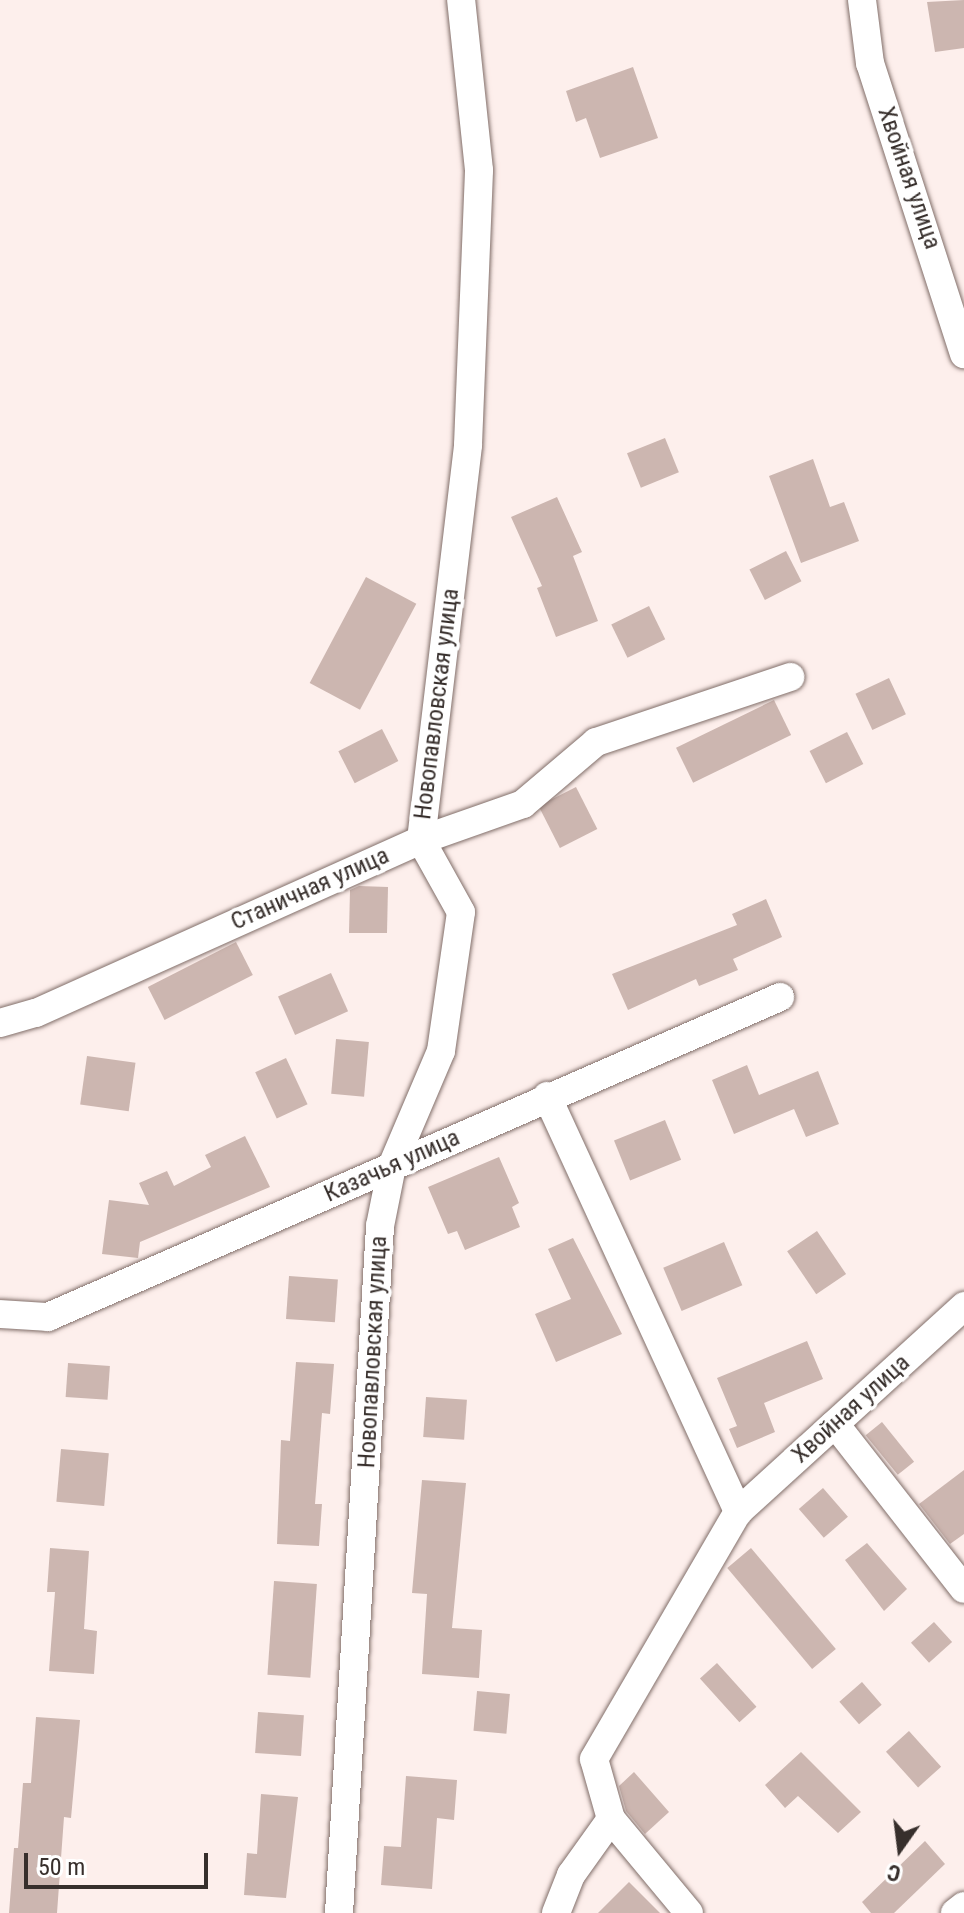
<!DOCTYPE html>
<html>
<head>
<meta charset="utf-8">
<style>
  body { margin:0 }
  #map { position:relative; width:964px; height:1913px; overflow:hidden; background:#fdefec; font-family:"Roboto Condensed",sans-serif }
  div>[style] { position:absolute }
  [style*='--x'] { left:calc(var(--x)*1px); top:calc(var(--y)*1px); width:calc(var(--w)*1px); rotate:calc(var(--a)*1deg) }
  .building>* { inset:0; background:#ccb6b0; transform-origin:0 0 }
  .roads { filter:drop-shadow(0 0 2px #816e69) drop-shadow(0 0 2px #816e69) }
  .minor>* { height:28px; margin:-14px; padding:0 14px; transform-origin:14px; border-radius:14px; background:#fff }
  span { translate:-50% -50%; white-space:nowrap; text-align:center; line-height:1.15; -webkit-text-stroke:7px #fff; paint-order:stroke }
  .street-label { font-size:24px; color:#372f2c }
  .north { position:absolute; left:860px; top:1809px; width:80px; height:80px; -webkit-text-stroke:6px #fff; paint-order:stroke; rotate:194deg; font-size:22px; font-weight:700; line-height:32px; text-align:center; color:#372f2c }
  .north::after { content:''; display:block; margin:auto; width:28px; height:36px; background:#372f2c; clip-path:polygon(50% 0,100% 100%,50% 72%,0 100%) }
  .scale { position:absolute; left:24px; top:1853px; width:184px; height:36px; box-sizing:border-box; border:4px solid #372f2c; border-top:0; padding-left:10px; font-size:24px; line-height:28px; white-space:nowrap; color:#372f2c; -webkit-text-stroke:6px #fff; paint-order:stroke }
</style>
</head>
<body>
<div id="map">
  <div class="building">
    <i style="clip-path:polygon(964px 0,964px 48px,935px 52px,927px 2px)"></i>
    <i style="clip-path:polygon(633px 67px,658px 138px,600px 158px,586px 118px,576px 122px,566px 91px)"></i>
    <i style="left:665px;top:438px;width:37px;height:41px;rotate:68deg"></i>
    <i style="clip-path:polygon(813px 459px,830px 507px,844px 502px,859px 541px,801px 563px,769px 476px)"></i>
    <i style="clip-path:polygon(557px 497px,582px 552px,573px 556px,598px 621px,556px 637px,537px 588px,542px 586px,511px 517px)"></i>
    <i style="left:786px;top:551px;width:34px;height:41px;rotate:63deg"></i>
    <i style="left:366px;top:577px;width:57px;height:120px;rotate:28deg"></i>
    <i style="left:649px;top:606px;width:37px;height:42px;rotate:64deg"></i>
    <i style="left:889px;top:678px;width:40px;height:37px;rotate:65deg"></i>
    <i style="left:774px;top:700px;width:39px;height:109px;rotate:64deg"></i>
    <i style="left:382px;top:729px;width:36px;height:49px;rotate:63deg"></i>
    <i style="left:847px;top:732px;width:36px;height:42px;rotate:63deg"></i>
    <i style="left:576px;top:787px;width:47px;height:42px;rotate:63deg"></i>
    <i style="clip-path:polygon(359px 886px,388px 887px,387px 933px,349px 933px,350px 890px)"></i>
    <i style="clip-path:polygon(766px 899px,782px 937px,733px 959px,738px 970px,699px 986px,696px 979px,628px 1010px,612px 974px,737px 925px,732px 914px)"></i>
    <i style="left:236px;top:942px;width:37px;height:99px;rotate:63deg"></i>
    <i style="left:331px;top:973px;width:42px;height:58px;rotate:66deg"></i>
    <i style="left:336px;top:1039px;width:33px;height:55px;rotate:5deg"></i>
    <i style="left:87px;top:1056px;width:49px;height:49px;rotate:8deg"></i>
    <i style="left:286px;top:1058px;width:51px;height:34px;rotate:65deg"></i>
    <i style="clip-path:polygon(747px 1065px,759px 1095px,818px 1071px,839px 1124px,806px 1137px,794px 1109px,734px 1134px,712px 1080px)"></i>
    <i style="left:665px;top:1120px;width:43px;height:55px;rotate:68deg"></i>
    <i style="clip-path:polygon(245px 1136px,270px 1187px,140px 1242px,138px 1258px,102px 1254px,109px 1200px,149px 1205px,139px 1183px,167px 1171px,174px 1186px,211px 1167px,205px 1155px)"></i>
    <i style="clip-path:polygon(499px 1157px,519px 1203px,512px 1207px,520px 1227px,465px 1250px,457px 1231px,448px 1234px,428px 1187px)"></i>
    <i style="left:817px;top:1231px;width:52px;height:36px;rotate:56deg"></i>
    <i style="clip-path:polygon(573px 1238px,622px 1334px,556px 1362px,535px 1314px,571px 1299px,548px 1249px)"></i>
    <i style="left:724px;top:1242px;width:47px;height:66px;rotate:67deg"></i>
    <i style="left:289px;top:1276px;width:49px;height:43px;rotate:4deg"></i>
    <i style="clip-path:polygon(807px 1341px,823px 1379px,764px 1403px,775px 1432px,737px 1448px,729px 1429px,737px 1426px,717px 1378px)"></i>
    <i style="clip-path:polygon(296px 1362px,334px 1364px,330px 1414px,322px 1413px,315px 1504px,322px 1504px,319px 1546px,277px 1544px,281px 1440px,290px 1441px)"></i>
    <i style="left:68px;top:1363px;width:42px;height:34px;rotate:4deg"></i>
    <i style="left:426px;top:1397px;width:41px;height:40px;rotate:4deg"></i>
    <i style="left:882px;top:1422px;width:51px;height:21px;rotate:51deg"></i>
    <i style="left:61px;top:1449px;width:48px;height:53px;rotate:5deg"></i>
    <i style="clip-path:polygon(964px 1470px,964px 1534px,950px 1544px,919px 1504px)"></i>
    <i style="clip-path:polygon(422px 1480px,466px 1483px,452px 1628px,482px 1630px,479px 1678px,422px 1674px,427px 1594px,412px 1593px)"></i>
    <i style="left:823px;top:1488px;width:38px;height:32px;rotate:49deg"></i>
    <i style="clip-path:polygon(867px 1543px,907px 1589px,884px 1611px,845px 1560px)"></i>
    <i style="clip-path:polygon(50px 1548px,89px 1551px,84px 1629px,97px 1631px,94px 1674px,49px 1671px,55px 1592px,47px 1592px)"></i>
    <i style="left:751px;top:1548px;width:132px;height:31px;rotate:50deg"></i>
    <i style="left:274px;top:1581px;width:43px;height:94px;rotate:4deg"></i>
    <i style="left:934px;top:1622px;width:27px;height:31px;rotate:48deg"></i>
    <i style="left:717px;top:1663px;width:59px;height:23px;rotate:48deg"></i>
    <i style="left:862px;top:1682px;width:30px;height:30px;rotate:49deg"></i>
    <i style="left:477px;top:1691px;width:33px;height:40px;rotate:5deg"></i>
    <i style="left:258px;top:1712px;width:46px;height:41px;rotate:4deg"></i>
    <i style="clip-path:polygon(36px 1717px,80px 1720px,71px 1818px,64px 1817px,57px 1913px,9px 1913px,14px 1848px,18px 1848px,23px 1783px,31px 1783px)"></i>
    <i style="left:909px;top:1731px;width:48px;height:31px;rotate:48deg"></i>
    <i style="clip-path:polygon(801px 1752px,861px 1812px,838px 1833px,798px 1796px,785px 1808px,765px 1785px)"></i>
    <i style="clip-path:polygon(634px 1772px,669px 1812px,645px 1834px,626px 1811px,619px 1786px)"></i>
    <i style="clip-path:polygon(406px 1776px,457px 1780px,454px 1820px,437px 1818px,432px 1889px,381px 1885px,384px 1846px,401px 1847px)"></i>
    <i style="clip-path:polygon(261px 1794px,298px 1797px,286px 1898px,244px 1895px,247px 1853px,257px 1854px)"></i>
    <i style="clip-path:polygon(925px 1841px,945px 1864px,894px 1913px,871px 1913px,862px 1902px)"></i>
    <i style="clip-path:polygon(629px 1882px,660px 1913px,598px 1913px)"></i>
  </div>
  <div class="roads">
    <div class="minor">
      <i style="--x:862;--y:0;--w:64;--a:82.8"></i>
      <i style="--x:870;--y:63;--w:306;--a:72.1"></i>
      <i style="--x:0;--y:1023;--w:37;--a:-16"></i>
      <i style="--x:36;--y:1013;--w:422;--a:-24.2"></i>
      <i style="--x:421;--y:840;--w:108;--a:-19.4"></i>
      <i style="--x:523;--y:804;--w:96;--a:-40.3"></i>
      <i style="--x:596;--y:742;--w:205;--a:-18.5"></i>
      <i style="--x:547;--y:1096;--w:458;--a:65.3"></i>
      <i style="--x:0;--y:1314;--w:48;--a:3.6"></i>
      <i style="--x:48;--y:1317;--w:799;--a:-23.61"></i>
      <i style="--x:835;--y:1424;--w:209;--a:52"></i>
      <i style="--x:611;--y:1819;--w:122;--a:50.3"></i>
      <i style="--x:339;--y:1913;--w:688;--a:-86.58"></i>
      <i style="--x:380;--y:1226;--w:61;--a:-78.7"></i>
      <i style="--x:392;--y:1166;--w:125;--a:-66.9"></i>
      <i style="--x:441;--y:1051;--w:140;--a:-81.8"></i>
      <i style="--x:461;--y:912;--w:82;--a:-119.1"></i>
      <i style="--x:421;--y:840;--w:398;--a:-83.2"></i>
      <i style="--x:468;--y:445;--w:275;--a:-87.7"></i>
      <i style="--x:479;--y:170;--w:171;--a:-96"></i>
      <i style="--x:556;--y:1913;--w:41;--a:-68.5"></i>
      <i style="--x:571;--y:1875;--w:69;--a:-54.5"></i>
      <i style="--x:611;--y:1819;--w:62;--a:-105.8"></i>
      <i style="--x:594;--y:1759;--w:286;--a:-59.8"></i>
      <i style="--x:738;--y:1512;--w:306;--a:-42.3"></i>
      <i style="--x:955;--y:1913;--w:11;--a:-38"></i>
    </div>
  </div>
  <div class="street-label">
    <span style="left:909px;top:178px;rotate:71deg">Хвойная улица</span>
    <span style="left:437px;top:704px;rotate:-83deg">Новопавловская улица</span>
    <span style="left:310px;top:889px;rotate:-24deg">Станичная улица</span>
    <span style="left:392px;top:1166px;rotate:-24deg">Казачья улица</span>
    <span style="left:373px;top:1352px;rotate:-87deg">Новопавловская улица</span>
    <span style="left:851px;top:1409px;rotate:-42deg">Хвойная улица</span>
  </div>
  <div class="north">С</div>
  <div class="scale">50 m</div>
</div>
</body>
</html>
